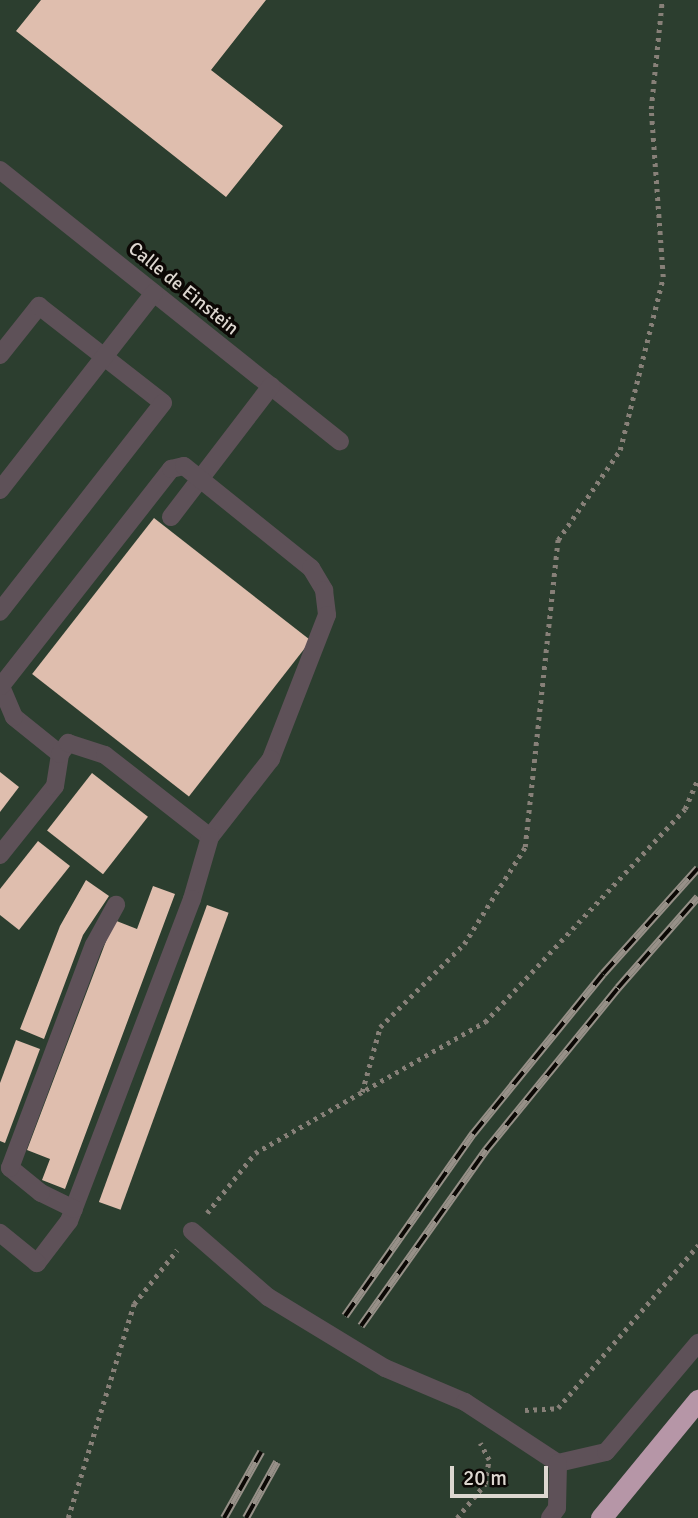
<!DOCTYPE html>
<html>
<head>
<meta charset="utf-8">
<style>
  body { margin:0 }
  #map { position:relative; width:698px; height:1518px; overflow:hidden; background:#261e14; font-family:Signika,sans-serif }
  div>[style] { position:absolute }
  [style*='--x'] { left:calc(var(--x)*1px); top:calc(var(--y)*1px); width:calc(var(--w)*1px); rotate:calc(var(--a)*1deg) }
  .green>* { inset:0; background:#2c3e2f; transform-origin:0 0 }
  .building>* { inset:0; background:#dfbeae; transform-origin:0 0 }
  .path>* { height:4.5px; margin-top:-2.25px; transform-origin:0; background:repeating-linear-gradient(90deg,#878078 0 3.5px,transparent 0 8.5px) }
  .minor>* { height:18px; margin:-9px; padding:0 9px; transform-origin:9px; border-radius:9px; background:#5e5158 }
  .highway>* { height:21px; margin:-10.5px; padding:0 10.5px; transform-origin:10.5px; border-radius:10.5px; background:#b696a7 }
  .rail>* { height:8px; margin-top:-4px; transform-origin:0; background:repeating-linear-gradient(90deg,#0c0805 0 16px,#979088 0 32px); box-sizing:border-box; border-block:2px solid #979088 }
  .minor-bridge>* { height:18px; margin:-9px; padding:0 9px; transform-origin:9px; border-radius:9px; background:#5e5158 }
  span { translate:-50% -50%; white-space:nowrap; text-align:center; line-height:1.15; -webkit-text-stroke:7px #0c0805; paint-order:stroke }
  .street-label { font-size:19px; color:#ddd7d0 }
  .scale { position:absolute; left:450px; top:1466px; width:98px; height:32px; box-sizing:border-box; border:4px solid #ddd7d0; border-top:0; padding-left:9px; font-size:21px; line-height:24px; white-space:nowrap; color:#ddd7d0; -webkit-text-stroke:5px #0c0805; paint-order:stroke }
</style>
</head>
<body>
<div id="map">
  <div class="green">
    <i style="left:0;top:0;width:698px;height:1518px"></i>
  </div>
  <div class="building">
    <i style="clip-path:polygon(41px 0,266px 0,211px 70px,283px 126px,226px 197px,16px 31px)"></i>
    <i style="left:154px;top:518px;width:199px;height:198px;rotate:38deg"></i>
    <i style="clip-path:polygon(0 772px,19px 787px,0 812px)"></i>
    <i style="left:92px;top:773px;width:71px;height:73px;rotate:38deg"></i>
    <i style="clip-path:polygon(38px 841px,70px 866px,19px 930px,0 915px,0 889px)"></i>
    <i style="clip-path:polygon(86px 880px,109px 896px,83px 935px,44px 1039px,20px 1029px,60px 926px)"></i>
    <i style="clip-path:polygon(153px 886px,175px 894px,65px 1189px,42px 1180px,50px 1159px,27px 1150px,114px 920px,137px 929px)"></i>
    <i style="left:207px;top:905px;width:23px;height:316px;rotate:20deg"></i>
    <i style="clip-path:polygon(16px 1040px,40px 1049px,5px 1143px,0 1141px,0 1083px)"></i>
  </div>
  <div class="path">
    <i style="--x:362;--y:1092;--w:67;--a:-74.5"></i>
    <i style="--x:380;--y:1027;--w:118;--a:-44.7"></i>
    <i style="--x:464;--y:944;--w:115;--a:-57.8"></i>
    <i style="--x:525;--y:847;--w:309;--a:-83.9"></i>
    <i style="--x:558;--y:540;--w:109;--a:-55.4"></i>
    <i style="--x:620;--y:450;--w:178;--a:-76"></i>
    <i style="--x:663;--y:277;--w:168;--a:-94.1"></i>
    <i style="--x:651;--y:109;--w:110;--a:-84.2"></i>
    <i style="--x:207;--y:1213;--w:77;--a:-51.3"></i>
    <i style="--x:255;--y:1153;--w:265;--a:-29.7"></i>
    <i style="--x:485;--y:1022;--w:292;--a:-46.8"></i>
    <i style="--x:685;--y:809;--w:33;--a:-67"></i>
    <i style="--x:525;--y:1410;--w:33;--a:-3"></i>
    <i style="--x:558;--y:1408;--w:215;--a:-49.3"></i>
    <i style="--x:68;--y:1518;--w:224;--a:-72.9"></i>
    <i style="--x:134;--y:1304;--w:69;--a:-51.5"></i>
    <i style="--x:457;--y:1518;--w:44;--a:-50.5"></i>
    <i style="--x:485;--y:1484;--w:24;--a:-81"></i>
    <i style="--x:489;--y:1460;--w:19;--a:-118"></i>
  </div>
  <div class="minor">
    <i style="--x:0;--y:170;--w:435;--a:38.6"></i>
    <i style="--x:0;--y:355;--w:63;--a:-51.5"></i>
    <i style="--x:39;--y:306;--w:157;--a:38"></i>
    <i style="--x:163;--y:403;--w:265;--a:128"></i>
    <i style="--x:0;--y:490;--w:250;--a:-52"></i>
    <i style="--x:171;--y:517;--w:165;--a:-52.6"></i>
    <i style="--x:60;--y:754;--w:59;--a:-141.2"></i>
    <i style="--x:14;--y:717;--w:34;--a:-113"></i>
    <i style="--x:1;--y:686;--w:276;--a:-51.9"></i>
    <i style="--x:171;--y:469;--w:13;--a:-13"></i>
    <i style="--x:184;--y:466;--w:163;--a:38.8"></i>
    <i style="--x:311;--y:568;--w:26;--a:59"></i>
    <i style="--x:324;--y:590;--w:25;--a:83"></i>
    <i style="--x:327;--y:615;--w:155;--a:111.3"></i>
    <i style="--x:271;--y:759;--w:99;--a:128"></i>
    <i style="--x:0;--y:855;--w:88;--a:-51.4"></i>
    <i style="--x:55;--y:786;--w:32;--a:-81"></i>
    <i style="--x:60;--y:754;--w:14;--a:-54"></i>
    <i style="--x:68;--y:743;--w:39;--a:18"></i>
    <i style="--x:105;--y:755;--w:133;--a:38"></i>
    <i style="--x:210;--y:837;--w:65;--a:106.2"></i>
    <i style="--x:192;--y:899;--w:345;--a:110.9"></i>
    <i style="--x:69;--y:1221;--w:53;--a:127.3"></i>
    <i style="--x:37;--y:1263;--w:48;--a:-141"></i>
    <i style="--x:74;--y:1209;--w:37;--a:-154"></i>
    <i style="--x:41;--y:1193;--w:40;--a:-141"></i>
    <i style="--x:10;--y:1168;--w:238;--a:-69.4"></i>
    <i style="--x:94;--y:945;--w:46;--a:-61.2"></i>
    <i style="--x:192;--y:1231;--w:101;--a:41"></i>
    <i style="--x:385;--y:1368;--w:87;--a:23"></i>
    <i style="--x:465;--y:1402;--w:111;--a:33.3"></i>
    <i style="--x:558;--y:1463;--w:49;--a:-12.9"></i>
    <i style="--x:606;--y:1452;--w:143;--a:-49.8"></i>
    <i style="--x:550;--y:1518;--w:12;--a:-55"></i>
    <i style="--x:557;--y:1508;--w:45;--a:-88.7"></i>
  </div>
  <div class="highway">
    <i style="--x:601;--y:1518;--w:153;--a:-50.6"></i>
  </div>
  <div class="rail">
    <i style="--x:345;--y:1316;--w:223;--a:-54.9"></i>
    <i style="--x:473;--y:1134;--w:206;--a:-50.9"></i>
    <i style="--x:603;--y:974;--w:142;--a:-48.1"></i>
    <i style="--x:361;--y:1326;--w:216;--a:-54.6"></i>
    <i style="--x:486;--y:1150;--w:209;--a:-50.8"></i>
    <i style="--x:618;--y:988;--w:121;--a:-48.7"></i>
    <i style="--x:224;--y:1518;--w:76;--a:-60.7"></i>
    <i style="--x:246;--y:1518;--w:64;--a:-61"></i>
  </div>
  <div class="minor-bridge">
    <i style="--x:268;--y:1297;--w:137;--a:31.3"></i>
  </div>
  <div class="street-label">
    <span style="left:183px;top:289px;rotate:39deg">Calle de Einstein</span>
  </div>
  <div class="scale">20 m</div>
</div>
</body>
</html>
